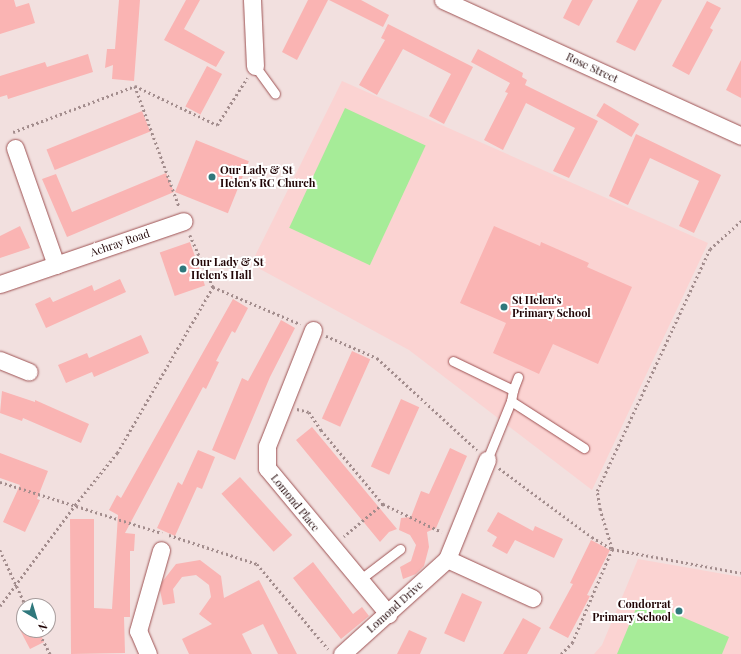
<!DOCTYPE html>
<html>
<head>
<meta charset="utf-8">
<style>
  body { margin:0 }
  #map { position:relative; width:741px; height:654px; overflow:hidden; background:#f2e0df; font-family:"Playfair Display",serif }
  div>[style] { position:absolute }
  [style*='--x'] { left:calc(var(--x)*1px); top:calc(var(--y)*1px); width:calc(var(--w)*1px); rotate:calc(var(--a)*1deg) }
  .built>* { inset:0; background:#fbd3d2 }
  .green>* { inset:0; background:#a6ec98; transform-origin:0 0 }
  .building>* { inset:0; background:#fab4b3; transform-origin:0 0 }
  .path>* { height:2.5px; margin-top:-1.25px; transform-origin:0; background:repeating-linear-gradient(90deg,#a38d8d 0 2px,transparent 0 5px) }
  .roads { filter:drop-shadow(0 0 1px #9e5253) drop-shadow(0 0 1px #9e5253) }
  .service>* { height:9px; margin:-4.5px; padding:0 4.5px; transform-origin:4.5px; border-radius:4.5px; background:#fff }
  .minor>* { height:17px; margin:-8.5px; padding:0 8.5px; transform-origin:8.5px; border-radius:8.5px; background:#fff }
  .dots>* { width:11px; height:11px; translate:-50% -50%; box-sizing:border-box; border:2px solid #fff; border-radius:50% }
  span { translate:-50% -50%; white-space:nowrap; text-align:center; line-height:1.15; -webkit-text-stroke:4px #fff; paint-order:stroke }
  .street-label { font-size:11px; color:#210506 }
  .poi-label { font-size:11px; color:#210506; font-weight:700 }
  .left { translate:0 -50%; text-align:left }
  .right { translate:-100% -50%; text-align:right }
  .north { position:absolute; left:16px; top:598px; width:40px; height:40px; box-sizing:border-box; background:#fff; border:1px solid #a69b9b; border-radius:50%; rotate:142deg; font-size:11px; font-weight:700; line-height:16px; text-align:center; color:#210506 }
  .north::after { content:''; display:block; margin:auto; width:14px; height:18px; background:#2f787c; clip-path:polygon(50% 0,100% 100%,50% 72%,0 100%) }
</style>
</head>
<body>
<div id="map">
  <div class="built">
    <i style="clip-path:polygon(342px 81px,708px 243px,592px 490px,409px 350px,251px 264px)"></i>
    <i style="clip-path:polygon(638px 559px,741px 577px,741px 654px,594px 654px,602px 645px)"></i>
  </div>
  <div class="green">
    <i style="left:345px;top:108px;width:89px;height:132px;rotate:25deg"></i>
    <i style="clip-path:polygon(640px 599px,729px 637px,722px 654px,617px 654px)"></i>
  </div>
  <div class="building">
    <i style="clip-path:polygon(0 0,14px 0,16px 7px,29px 3px,35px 23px,0 34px)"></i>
    <i style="clip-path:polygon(119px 0,140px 0,134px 81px,112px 79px,113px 65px,105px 68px,107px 49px,115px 49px)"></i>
    <i style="clip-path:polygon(186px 0,200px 0,184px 29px,225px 52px,216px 67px,164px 40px)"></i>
    <i style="clip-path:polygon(308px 0,328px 0,297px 60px,282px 52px)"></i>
    <i style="clip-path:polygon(329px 0,361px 0,389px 15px,383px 27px)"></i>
    <i style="clip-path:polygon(572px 0,593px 0,579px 26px,563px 18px)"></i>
    <i style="clip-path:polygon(638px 0,662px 0,635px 51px,616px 42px)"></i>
    <i style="clip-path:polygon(707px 1px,721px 8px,710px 28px,713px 30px,689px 75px,672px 66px)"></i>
    <i style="clip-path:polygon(388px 24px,473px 67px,444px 124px,429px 116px,451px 74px,403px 49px,377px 95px,359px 85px,385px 40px,381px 38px)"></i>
    <i style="clip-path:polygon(478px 49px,523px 73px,522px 77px,527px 80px,525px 85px,598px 121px,569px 178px,553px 171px,575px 128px,526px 103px,503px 150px,484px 140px,508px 93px,505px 92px,510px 83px,471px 62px)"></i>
    <i style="clip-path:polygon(88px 54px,93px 72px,8px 99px,7px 95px,0 97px,0 76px,45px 62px,47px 67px)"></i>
    <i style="clip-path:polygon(741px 60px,741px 98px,726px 90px)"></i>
    <i style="left:207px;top:66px;width:17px;height:46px;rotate:28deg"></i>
    <i style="left:604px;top:103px;width:41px;height:15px;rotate:31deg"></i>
    <i style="left:142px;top:111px;width:22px;height:103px;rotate:68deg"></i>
    <i style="clip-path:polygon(636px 134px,721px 175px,694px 233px,679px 226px,699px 181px,650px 158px,628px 205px,609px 196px)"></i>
    <i style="left:196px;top:140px;width:57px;height:56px;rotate:22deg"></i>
    <i style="clip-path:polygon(166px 173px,174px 192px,67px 237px,42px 179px,56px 174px,72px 212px)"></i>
    <i style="clip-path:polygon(20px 226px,30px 248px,0 258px,0 236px)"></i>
    <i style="clip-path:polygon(494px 226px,540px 246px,541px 242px,589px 263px,587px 267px,632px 287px,598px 364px,553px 344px,539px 374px,493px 353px,506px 323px,460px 303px)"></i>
    <i style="left:190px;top:242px;width:46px;height:32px;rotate:71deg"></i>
    <i style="clip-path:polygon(120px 279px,126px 292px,46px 328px,35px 304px,50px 297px,53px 302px,92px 285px,94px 291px)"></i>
    <i style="clip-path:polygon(233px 299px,248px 308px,235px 333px,232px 331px,216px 361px,219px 362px,206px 389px,203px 387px,125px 533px,135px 534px,134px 551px,130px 551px,130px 617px,124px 617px,125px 653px,71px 654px,70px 519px,94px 519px,94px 608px,112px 609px,118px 515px,109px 510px,117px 495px,121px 498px)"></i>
    <i style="clip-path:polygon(281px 320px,295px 328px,270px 377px,235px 460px,212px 450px,242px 378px,248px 381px)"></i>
    <i style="clip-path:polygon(141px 335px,149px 353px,94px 377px,92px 372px,66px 383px,58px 365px,87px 353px,89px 358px)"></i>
    <i style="left:352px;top:351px;width:20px;height:74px;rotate:24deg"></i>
    <i style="clip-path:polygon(2px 391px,35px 402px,35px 400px,89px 424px,81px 443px,23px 418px,22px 421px,0 413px)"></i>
    <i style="left:401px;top:399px;width:20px;height:74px;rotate:24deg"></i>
    <i style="clip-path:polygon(312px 427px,397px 529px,389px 532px,380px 542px,296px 440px)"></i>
    <i style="clip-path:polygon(450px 448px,467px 456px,436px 528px,427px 532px,429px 547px,424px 566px,416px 574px,403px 579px,400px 567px,411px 561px,416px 545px,410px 535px,399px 530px,401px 518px,411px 517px,421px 491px,429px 494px)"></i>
    <i style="clip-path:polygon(198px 450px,215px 457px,202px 489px,197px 487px,175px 536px,157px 528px,178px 482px,182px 485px)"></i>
    <i style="clip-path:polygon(0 453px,48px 471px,37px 499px,40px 500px,25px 532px,3px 522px,20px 485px,0 478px)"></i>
    <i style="left:240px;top:477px;width:78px;height:25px;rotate:48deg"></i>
    <i style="clip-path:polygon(498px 512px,533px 531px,535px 526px,563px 539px,554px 558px,515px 540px,507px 554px,492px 546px,497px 537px,487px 531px)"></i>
    <i style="clip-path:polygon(591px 540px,610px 550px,587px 595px,590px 596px,568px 638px,549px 628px,573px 584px,570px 583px)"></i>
    <i style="clip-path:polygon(200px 560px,221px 576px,224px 598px,259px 580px,297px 654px,278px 654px,263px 624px,242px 634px,252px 654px,189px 654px,182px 639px,212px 624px,199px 614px,211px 597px,209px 585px,196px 575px,182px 577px,173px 589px,175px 603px,163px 605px,160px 590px,162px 582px,176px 564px)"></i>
    <i style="clip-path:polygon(313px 562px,353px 614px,362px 607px,369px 616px,341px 639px,293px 578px)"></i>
    <i style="left:462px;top:593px;width:22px;height:44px;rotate:24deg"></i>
    <i style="clip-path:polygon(523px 618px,541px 628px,527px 654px,503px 654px)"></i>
    <i style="clip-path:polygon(20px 630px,39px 630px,44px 642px,30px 649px)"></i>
    <i style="clip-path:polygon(409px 630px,427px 638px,420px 654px,397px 654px)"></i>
  </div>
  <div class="path">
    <i style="--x:135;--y:86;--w:128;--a:69.9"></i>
    <i style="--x:13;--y:132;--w:130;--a:-20.7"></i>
    <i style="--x:135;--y:86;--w:91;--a:25.4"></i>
    <i style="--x:217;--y:125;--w:56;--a:-57.4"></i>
    <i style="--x:190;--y:235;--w:57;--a:66.1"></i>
    <i style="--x:213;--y:287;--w:95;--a:23"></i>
    <i style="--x:326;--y:336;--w:56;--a:23.3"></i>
    <i style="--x:377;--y:358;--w:136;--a:42.6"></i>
    <i style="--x:297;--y:409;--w:12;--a:14"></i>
    <i style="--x:309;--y:412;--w:22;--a:56"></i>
    <i style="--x:321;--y:430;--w:97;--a:50"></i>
    <i style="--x:383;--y:504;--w:51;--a:139.8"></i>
    <i style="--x:499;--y:468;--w:116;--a:36.6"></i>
    <i style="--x:592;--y:537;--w:23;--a:31"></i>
    <i style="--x:612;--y:549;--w:131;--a:10.5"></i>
    <i style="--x:0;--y:482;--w:170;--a:17.5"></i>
    <i style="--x:383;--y:504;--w:65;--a:25.4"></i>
    <i style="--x:169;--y:535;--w:93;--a:18.2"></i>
    <i style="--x:257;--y:564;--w:111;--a:50.1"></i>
    <i style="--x:0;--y:550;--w:62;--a:65.1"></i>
    <i style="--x:0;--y:606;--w:126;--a:-53.4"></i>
    <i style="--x:75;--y:505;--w:67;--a:-51.1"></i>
    <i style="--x:117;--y:453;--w:192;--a:-60"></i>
    <i style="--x:38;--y:630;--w:27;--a:63"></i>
    <i style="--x:561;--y:654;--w:16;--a:-45"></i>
    <i style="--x:572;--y:643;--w:102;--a:-66.9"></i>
    <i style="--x:612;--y:549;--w:41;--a:-107.1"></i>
    <i style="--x:600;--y:510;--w:19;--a:-99"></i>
    <i style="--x:597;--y:491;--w:267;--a:-65"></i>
    <i style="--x:710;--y:249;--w:42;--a:-42.1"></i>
  </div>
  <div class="roads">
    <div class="service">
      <i style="--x:255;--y:66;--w:34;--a:54"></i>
      <i style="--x:453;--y:361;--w:67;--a:25.8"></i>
      <i style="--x:513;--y:390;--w:11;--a:100"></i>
      <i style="--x:511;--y:401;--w:87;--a:32.8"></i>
      <i style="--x:513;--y:390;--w:14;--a:-69"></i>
      <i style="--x:487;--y:460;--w:64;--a:-67.9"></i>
      <i style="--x:358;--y:581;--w:53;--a:-37.3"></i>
    </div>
    <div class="minor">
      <i style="--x:252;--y:0;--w:66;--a:87.4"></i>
      <i style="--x:443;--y:0;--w:328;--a:24.5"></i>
      <i style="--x:15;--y:148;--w:124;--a:70.7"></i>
      <i style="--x:0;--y:284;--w:194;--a:-18.9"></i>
      <i style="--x:313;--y:330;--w:125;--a:111.6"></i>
      <i style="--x:267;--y:446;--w:22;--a:90"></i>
      <i style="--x:267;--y:468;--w:190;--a:50.3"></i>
      <i style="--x:0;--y:360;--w:31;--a:22"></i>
      <i style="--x:447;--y:559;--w:94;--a:24.6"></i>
      <i style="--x:148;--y:654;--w:25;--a:-113"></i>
      <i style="--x:138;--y:631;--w:84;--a:-74.1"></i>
      <i style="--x:342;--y:654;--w:142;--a:-42.1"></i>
      <i style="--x:447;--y:559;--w:107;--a:-68"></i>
    </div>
  </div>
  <div class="dots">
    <i style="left:212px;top:177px;background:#2f787c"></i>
    <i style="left:183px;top:269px;background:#2f787c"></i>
    <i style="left:504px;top:307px;background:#2f787c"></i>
    <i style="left:679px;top:611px;background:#2f787c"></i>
  </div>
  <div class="street-label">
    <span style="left:592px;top:68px;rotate:25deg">Rose Street</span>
    <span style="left:120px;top:243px;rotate:-19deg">Achray Road</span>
    <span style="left:295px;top:503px;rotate:51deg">Lomond Place</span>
    <span style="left:395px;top:607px;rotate:-42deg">Lomond Drive</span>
  </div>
  <div class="poi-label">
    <span class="left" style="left:220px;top:177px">Our Lady &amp; St<br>Helen's RC Church</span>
    <span class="left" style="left:191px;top:269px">Our Lady &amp; St<br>Helen's Hall</span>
    <span class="left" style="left:512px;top:307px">St Helen's<br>Primary School</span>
    <span class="right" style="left:671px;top:611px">Condorrat<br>Primary School</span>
  </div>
  <div class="north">N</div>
</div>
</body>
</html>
